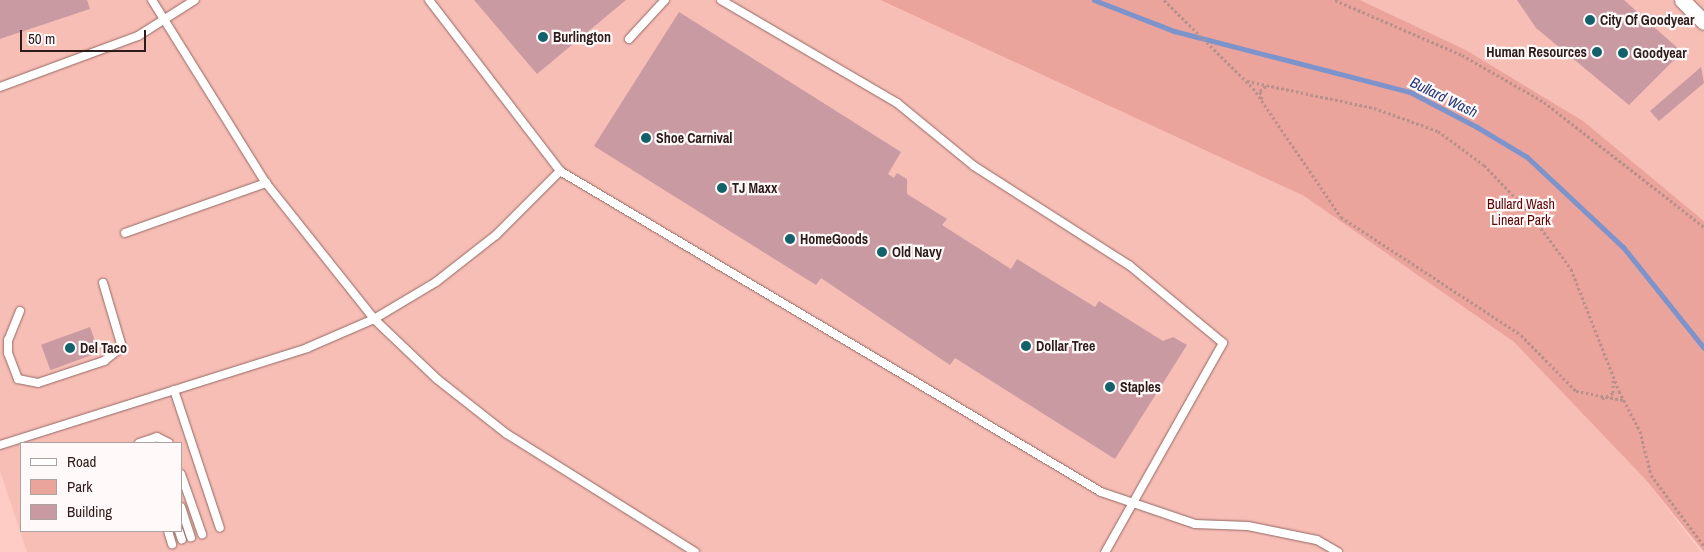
<!DOCTYPE html>
<html>
<head>
<meta charset="utf-8">
<style>
  body { margin:0 }
  #map { position:relative; width:1704px; height:552px; overflow:hidden; background:#feccc5; font-family:"Archivo Narrow",sans-serif }
  div>[style] { position:absolute }
  [style*='--x'] { left:calc(var(--x)*1px); top:calc(var(--y)*1px); width:calc(var(--w)*1px); rotate:calc(var(--a)*1deg) }
  .built>* { inset:0; background:#f7beb6 }
  .green>* { inset:0; background:#eba49b }
  .stream>* { height:5px; margin:-2.5px; padding:0 2.5px; transform-origin:2.5px; border-radius:2.5px; background:#7d93cb }
  .building>* { inset:0; background:#c99aa1; transform-origin:0 0 }
  .path>* { height:3px; margin-top:-1.5px; transform-origin:0; background:repeating-linear-gradient(90deg,#b7908b 0 2.5px,transparent 0 5px) }
  .roads { filter:drop-shadow(0 0 1px #946862) drop-shadow(0 0 1px #946862) }
  .service>* { height:8px; margin:-4px; padding:0 4px; transform-origin:4px; border-radius:4px; background:#fff }
  .minor>* { height:15px; margin:-7.5px; padding:0 7.5px; transform-origin:7.5px; border-radius:7.5px; background:#fff }
  .dots>* { width:14px; height:14px; translate:-50% -50%; box-sizing:border-box; border:2px solid #fff9f9; border-radius:50% }
  span { translate:-50% -50%; white-space:nowrap; text-align:center; line-height:1.15; -webkit-text-stroke:4.5px #fff9f9; paint-order:stroke }
  .poi-label { font-size:14px; color:#2e1c1a; font-weight:700 }
  .left { translate:0 -50%; text-align:left }
  .right { translate:-100% -50%; text-align:right }
  .park-label { font-size:14px; color:#5e0708 }
  .water-label { font-size:15px; color:#24397d; font-style:italic }
  .legend { position:absolute; left:20px; top:442px; width:162px; height:90px; box-sizing:border-box; background:#fff9f9; border:1px solid #aba1a0; margin:0; padding:6px 9px; list-style:none; font-size:15px; color:#2e1c1a }
  .legend li { display:flex; align-items:center; gap:10px; height:25px }
  .legend b { width:25px; border:1px solid #aba1a0 }
  .scale { position:absolute; left:20px; top:30px; width:126px; height:22px; box-sizing:border-box; border:2px solid #2e1c1a; border-top:0; padding-left:6px; font-size:15px; line-height:18px; white-space:nowrap; color:#2e1c1a; -webkit-text-stroke:4px #fff9f9; paint-order:stroke }
</style>
</head>
<body>
<div id="map">
  <div class="built">
    <i style="clip-path:polygon(evenodd,0 0,879px 0,1304px 196px,1514px 342px,1646px 480px,1701px 552px,27px 552px,0 471px,0 0,21px 443px,181px 443px,181px 531px,21px 531px,21px 443px)"></i>
    <i style="clip-path:polygon(1360px 0,1704px 0,1704px 221px,1582px 121px,1466px 50px)"></i>
  </div>
  <div class="green">
    <i style="clip-path:polygon(880px 0,1360px 0,1466px 50px,1583px 121px,1704px 221px,1704px 552px,1646px 480px,1514px 342px,1304px 196px)"></i>
  </div>
  <div class="stream">
    <i style="--x:1094;--y:0;--w:86;--a:21.2"></i>
    <i style="--x:1174;--y:31;--w:244;--a:14.5"></i>
    <i style="--x:1410;--y:92;--w:76;--a:27.6"></i>
    <i style="--x:1477;--y:127;--w:58;--a:31"></i>
    <i style="--x:1527;--y:157;--w:132;--a:43.2"></i>
    <i style="--x:1623;--y:247;--w:129;--a:51.3"></i>
  </div>
  <div class="building">
    <i style="clip-path:polygon(0 0,87px 0,90px 9px,0 39px)"></i>
    <i style="clip-path:polygon(474px 0,626px 0,537px 74px)"></i>
    <i style="clip-path:polygon(1517px 0,1624px 0,1682px 52px,1629px 105px,1536px 28px)"></i>
    <i style="clip-path:polygon(679px 12px,901px 152px,888px 174px,894px 178px,897px 173px,907px 179px,907px 194px,947px 219px,942px 225px,1011px 269px,1017px 259px,1095px 307px,1099px 301px,1163px 341px,1173px 337px,1187px 345px,1115px 459px,955px 358px,950px 365px,821px 278px,816px 285px,594px 146px)"></i>
    <i style="clip-path:polygon(1701px 67px,1704px 83px,1659px 121px,1650px 111px)"></i>
    <i style="left:90px;top:327px;width:27px;height:52px;rotate:70deg"></i>
  </div>
  <div class="path">
    <i style="--x:1164;--y:0;--w:125;--a:44.7"></i>
    <i style="--x:1253;--y:88;--w:156;--a:55.7"></i>
    <i style="--x:1341;--y:217;--w:215;--a:33.2"></i>
    <i style="--x:1521;--y:335;--w:78;--a:45.5"></i>
    <i style="--x:1576;--y:391;--w:48;--a:10.8"></i>
    <i style="--x:1335;--y:0;--w:138;--a:23.4"></i>
    <i style="--x:1462;--y:55;--w:95;--a:29.8"></i>
    <i style="--x:1544;--y:102;--w:203;--a:38"></i>
    <i style="--x:1247;--y:81;--w:130;--a:12"></i>
    <i style="--x:1374;--y:108;--w:68;--a:19.8"></i>
    <i style="--x:1438;--y:131;--w:57;--a:36.5"></i>
    <i style="--x:1484;--y:165;--w:65;--a:46.2"></i>
    <i style="--x:1529;--y:212;--w:71;--a:53.6"></i>
    <i style="--x:1571;--y:269;--w:131;--a:68.5"></i>
    <i style="--x:1619;--y:391;--w:45;--a:62.3"></i>
    <i style="--x:1640;--y:431;--w:45;--a:76"></i>
    <i style="--x:1651;--y:475;--w:89;--a:53.3"></i>
    <i style="--x:1262;--y:99;--w:8;--a:-104"></i>
    <i style="--x:1260;--y:91;--w:8;--a:-40"></i>
    <i style="--x:1602;--y:399;--w:13;--a:-29"></i>
    <i style="--x:1613;--y:393;--w:14;--a:-90"></i>
  </div>
  <div class="roads">
    <div class="service">
      <i style="--x:152;--y:0;--w:216;--a:58.1"></i>
      <i style="--x:266;--y:183;--w:174;--a:51.5"></i>
      <i style="--x:374;--y:319;--w:87;--a:43.6"></i>
      <i style="--x:437;--y:379;--w:89;--a:38.2"></i>
      <i style="--x:507;--y:434;--w:222;--a:32.1"></i>
      <i style="--x:429;--y:0;--w:215;--a:52.5"></i>
      <i style="--x:560;--y:171;--w:629;--a:30.68"></i>
      <i style="--x:1101;--y:492;--w:99;--a:18.8"></i>
      <i style="--x:1195;--y:524;--w:53;--a:2.2"></i>
      <i style="--x:1248;--y:526;--w:70;--a:11.5"></i>
      <i style="--x:1317;--y:540;--w:24;--a:30"></i>
      <i style="--x:721;--y:0;--w:204;--a:30.3"></i>
      <i style="--x:897;--y:103;--w:99;--a:39.3"></i>
      <i style="--x:974;--y:166;--w:184;--a:32.6"></i>
      <i style="--x:1129;--y:265;--w:122;--a:39.7"></i>
      <i style="--x:1223;--y:343;--w:240;--a:119.4"></i>
      <i style="--x:629;--y:39;--w:53;--a:-47.3"></i>
      <i style="--x:0;--y:87;--w:147;--a:-20.3"></i>
      <i style="--x:138;--y:36;--w:67;--a:-32.3"></i>
      <i style="--x:125;--y:233;--w:150;--a:-19.5"></i>
      <i style="--x:20;--y:311;--w:31;--a:112"></i>
      <i style="--x:8;--y:340;--w:13;--a:90"></i>
      <i style="--x:8;--y:353;--w:28;--a:69"></i>
      <i style="--x:18;--y:379;--w:20;--a:11"></i>
      <i style="--x:38;--y:383;--w:70;--a:-18.4"></i>
      <i style="--x:104;--y:361;--w:23;--a:-38"></i>
      <i style="--x:122;--y:347;--w:67;--a:-106.5"></i>
      <i style="--x:174;--y:390;--w:145;--a:71.6"></i>
      <i style="--x:139;--y:443;--w:19;--a:-18"></i>
      <i style="--x:157;--y:437;--w:13;--a:27"></i>
      <i style="--x:0;--y:445;--w:322;--a:-17.5"></i>
      <i style="--x:307;--y:348;--w:73;--a:-23.4"></i>
      <i style="--x:374;--y:319;--w:72;--a:-30.8"></i>
      <i style="--x:436;--y:282;--w:76;--a:-38.1"></i>
      <i style="--x:496;--y:235;--w:91;--a:-45"></i>
      <i style="--x:181;--y:474;--w:64;--a:70.7"></i>
      <i style="--x:181;--y:507;--w:32;--a:72"></i>
      <i style="--x:168;--y:531;--w:14;--a:73"></i>
      <i style="--x:179;--y:531;--w:9;--a:72"></i>
    </div>
    <div class="minor">
      <i style="--x:1682;--y:0;--w:31;--a:45"></i>
    </div>
  </div>
  <div class="dots">
    <i style="left:1590px;top:20px;background:#13616b"></i>
    <i style="left:543px;top:37px;background:#13616b"></i>
    <i style="left:1597px;top:52px;background:#13616b"></i>
    <i style="left:1623px;top:53px;background:#13616b"></i>
    <i style="left:646px;top:138px;background:#13616b"></i>
    <i style="left:722px;top:188px;background:#13616b"></i>
    <i style="left:790px;top:239px;background:#13616b"></i>
    <i style="left:882px;top:252px;background:#13616b"></i>
    <i style="left:1026px;top:346px;background:#13616b"></i>
    <i style="left:70px;top:348px;background:#13616b"></i>
    <i style="left:1110px;top:387px;background:#13616b"></i>
  </div>
  <div class="poi-label">
    <span class="left" style="left:1600px;top:20px">City Of Goodyear</span>
    <span class="left" style="left:553px;top:37px">Burlington</span>
    <span class="right" style="left:1587px;top:52px">Human Resources</span>
    <span class="left" style="left:1633px;top:53px">Goodyear</span>
    <span class="left" style="left:656px;top:138px">Shoe Carnival</span>
    <span class="left" style="left:732px;top:188px">TJ Maxx</span>
    <span class="left" style="left:800px;top:239px">HomeGoods</span>
    <span class="left" style="left:892px;top:252px">Old Navy</span>
    <span class="left" style="left:1036px;top:346px">Dollar Tree</span>
    <span class="left" style="left:80px;top:348px">Del Taco</span>
    <span class="left" style="left:1120px;top:387px">Staples</span>
  </div>
  <div class="park-label">
    <span style="left:1521px;top:212px">Bullard Wash<br>Linear Park</span>
  </div>
  <div class="water-label">
    <span style="left:1444px;top:97px;rotate:26deg">Bullard Wash</span>
  </div>
  <ul class="legend">
  <li><b style="height:6px;background:#fff"></b>Road</li>
  <li><b style="height:14px;background:#eba49b"></b>Park</li>
  <li><b style="height:14px;background:#c99aa1"></b>Building</li>
  </ul>
  <div class="scale">50 m</div>
</div>
</body>
</html>
